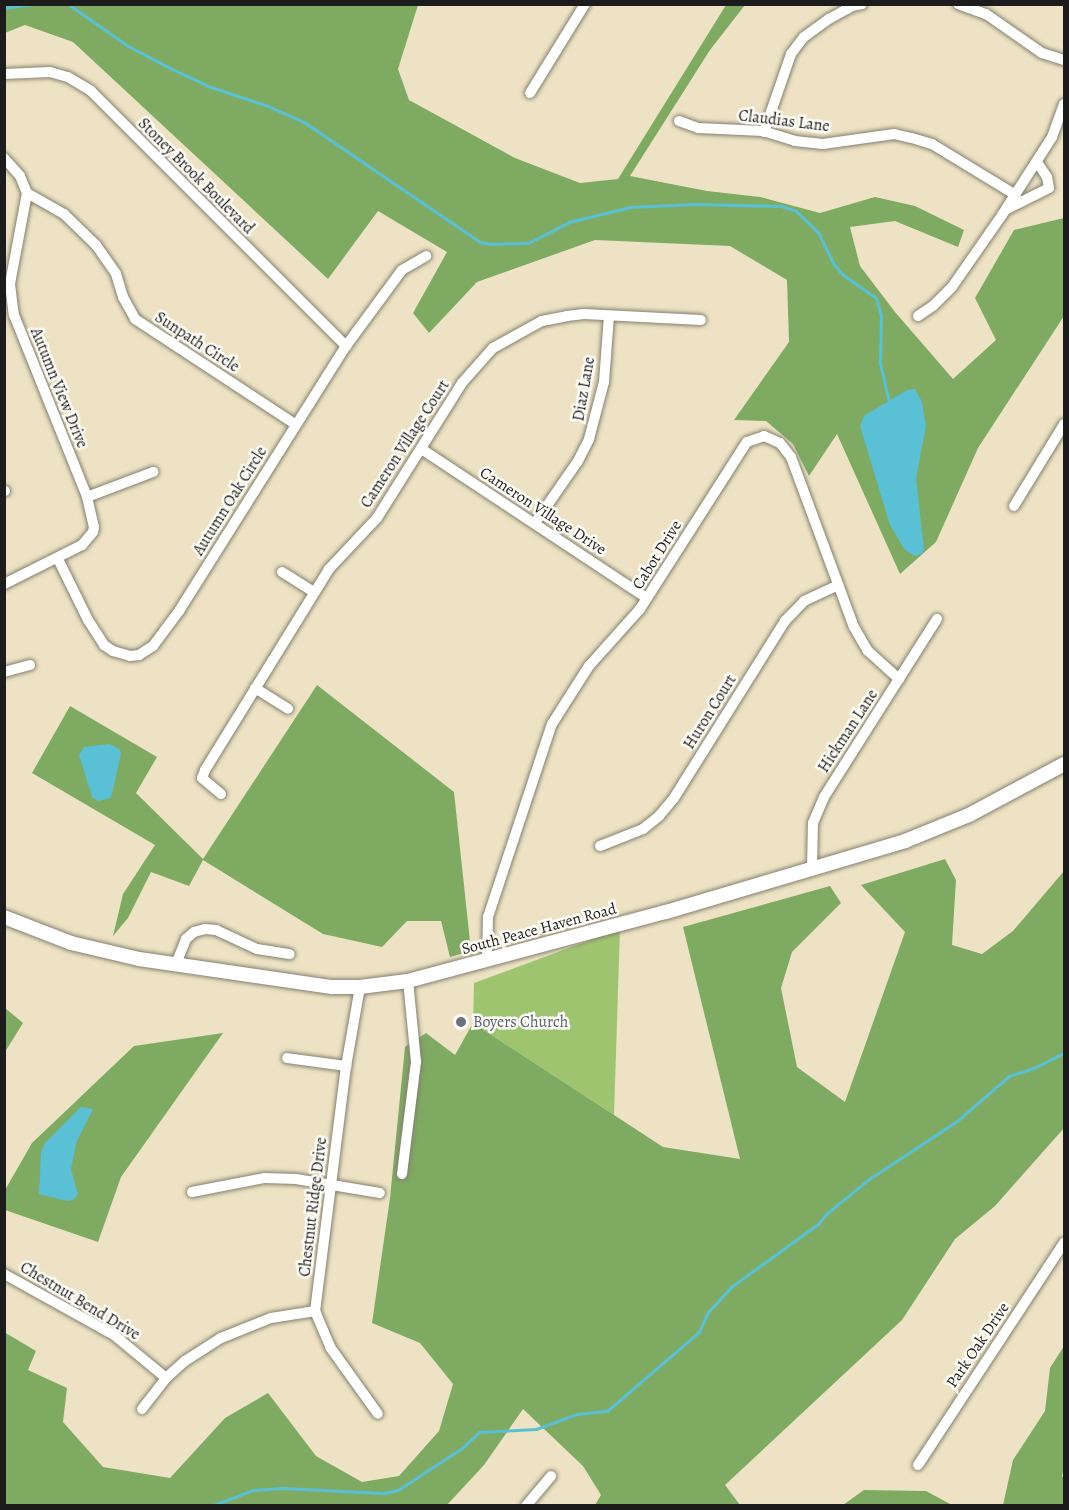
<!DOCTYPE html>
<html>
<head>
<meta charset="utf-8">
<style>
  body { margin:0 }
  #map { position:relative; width:1069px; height:1510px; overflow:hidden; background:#ede3c4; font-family:Alegreya,serif }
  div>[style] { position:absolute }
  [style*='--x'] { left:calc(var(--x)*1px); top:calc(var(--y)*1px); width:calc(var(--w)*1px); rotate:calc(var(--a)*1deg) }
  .green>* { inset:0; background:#9fc46f }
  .forest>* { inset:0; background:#7faa62 }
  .water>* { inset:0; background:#59c0d6 }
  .stream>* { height:3px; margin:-1.5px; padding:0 1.5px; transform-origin:1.5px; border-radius:1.5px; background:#59c0d6 }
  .roads { filter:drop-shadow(0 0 2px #848070) drop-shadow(0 0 2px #848070) }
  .minor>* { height:10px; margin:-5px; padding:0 5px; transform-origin:5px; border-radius:5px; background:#fff }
  .major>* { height:14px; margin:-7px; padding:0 7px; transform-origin:7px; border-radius:7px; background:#fff }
  .dots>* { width:16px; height:16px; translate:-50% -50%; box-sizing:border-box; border:3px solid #fdfcf7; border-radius:50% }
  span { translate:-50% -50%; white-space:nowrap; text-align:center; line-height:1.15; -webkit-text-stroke:5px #fdfcf7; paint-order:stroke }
  .street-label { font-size:16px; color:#1c1c1c }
  .worship-label { font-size:16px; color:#5b616d }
  .left { translate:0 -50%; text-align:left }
  .frame { position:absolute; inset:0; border:6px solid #1c1c1c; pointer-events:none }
</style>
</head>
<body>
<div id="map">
  <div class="green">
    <i style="clip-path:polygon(620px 929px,614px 1115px,473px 1023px,474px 983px)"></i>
  </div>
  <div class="forest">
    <i style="clip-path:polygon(5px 5px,418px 5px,398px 69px,409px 100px,515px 158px,580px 183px,618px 179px,726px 5px,745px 5px,710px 50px,630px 176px,707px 191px,760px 197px,820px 213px,875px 197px,915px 206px,964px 230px,958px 247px,895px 221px,850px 227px,860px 266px,895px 312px,953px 379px,996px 340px,975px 298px,1014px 230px,1064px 218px,1064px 316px,978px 448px,936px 542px,900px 574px,837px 434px,809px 476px,793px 444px,766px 421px,734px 420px,789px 342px,787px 280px,730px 246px,595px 240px,477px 282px,429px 333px,413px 313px,447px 252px,378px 211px,328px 279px,73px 42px,25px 25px,5px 33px)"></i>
    <i style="clip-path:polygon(317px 685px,454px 792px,471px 951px,450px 957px,441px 921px,407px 921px,382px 947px,323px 934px,203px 860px,189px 886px,151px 872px,128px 918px,113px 936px,123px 894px,155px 845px,32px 773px,70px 706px,157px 757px,136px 793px,203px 859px)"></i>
    <i style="clip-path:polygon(945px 859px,956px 880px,952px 945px,982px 954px,1013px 931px,1064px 871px,1064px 1128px,995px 1206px,955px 1239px,902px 1320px,725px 1485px,740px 1505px,595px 1505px,601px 1495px,583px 1466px,523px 1409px,484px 1465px,447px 1505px,5px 1505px,4px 1332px,36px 1351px,28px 1370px,67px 1388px,63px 1422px,103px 1467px,170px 1478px,225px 1418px,268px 1393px,316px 1456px,362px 1482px,399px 1476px,439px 1431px,453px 1384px,420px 1343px,372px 1323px,390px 1198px,405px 1047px,426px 1033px,455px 1055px,473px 1023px,663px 1147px,740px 1159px,683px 927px,830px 886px,841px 903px,792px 952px,781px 988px,797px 1067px,845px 1102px,905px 932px,861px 885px)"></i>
    <i style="clip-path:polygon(5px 1008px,23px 1023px,5px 1052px)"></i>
    <i style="clip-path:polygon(223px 1033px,121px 1177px,98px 1242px,5px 1210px,5px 1190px,32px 1143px,134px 1046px)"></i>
    <i style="clip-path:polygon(1064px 1346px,1064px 1467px,1062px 1476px,1064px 1478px,1064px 1505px,1003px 1505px,1013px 1460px,1045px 1411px,1050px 1368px)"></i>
    <i style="clip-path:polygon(864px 1490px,926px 1491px,952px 1505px,843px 1505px)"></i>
  </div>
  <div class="water">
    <i style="clip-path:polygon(915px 389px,922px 402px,926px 426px,916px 478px,924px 549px,923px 553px,915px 556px,905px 550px,890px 525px,860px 426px,864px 416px,907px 390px)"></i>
    <i style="clip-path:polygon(110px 744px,120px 750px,121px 754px,111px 798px,98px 801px,92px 797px,79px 755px,84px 747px)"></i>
    <i style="clip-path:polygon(81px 1107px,93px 1109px,76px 1143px,71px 1170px,78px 1194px,73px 1200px,67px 1201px,39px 1194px,41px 1153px,44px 1144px)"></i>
  </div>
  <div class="stream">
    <i style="--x:68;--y:4;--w:73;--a:35"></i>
    <i style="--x:128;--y:46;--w:50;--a:27.6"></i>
    <i style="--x:172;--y:69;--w:40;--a:25"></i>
    <i style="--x:208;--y:86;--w:63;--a:18.4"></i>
    <i style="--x:268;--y:106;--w:39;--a:24"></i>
    <i style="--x:304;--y:122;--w:213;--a:34.3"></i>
    <i style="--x:480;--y:242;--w:10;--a:11"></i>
    <i style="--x:490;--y:244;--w:38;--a:-2"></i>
    <i style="--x:528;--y:243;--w:46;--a:-27.1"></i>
    <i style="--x:569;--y:222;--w:63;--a:-13.8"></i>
    <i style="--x:630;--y:207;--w:67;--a:-2.6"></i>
    <i style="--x:697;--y:204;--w:84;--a:1.4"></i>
    <i style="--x:781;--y:206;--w:16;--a:18"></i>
    <i style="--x:796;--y:211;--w:30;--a:44"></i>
    <i style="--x:818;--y:232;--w:34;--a:64"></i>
    <i style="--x:833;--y:263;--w:14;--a:51"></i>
    <i style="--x:842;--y:274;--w:42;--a:35.2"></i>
    <i style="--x:876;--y:298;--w:18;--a:74"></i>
    <i style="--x:881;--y:315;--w:48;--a:91.2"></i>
    <i style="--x:880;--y:363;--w:40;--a:77"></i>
    <i style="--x:4;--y:8;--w:28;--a:-8"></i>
    <i style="--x:211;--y:1506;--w:45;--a:-20.9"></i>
    <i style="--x:253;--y:1490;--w:29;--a:-4"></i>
    <i style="--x:282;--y:1488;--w:102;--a:2.8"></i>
    <i style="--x:384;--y:1493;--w:14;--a:-12"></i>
    <i style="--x:398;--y:1490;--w:77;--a:-33.3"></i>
    <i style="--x:462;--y:1448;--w:23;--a:-43"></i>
    <i style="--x:479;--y:1432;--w:57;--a:-3"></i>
    <i style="--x:536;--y:1429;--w:44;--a:-20.1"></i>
    <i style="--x:577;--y:1414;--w:30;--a:-6"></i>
    <i style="--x:607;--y:1411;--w:121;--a:-40.7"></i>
    <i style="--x:699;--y:1332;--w:22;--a:-66"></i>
    <i style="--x:708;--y:1312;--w:34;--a:-47"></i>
    <i style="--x:731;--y:1287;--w:107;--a:-35.9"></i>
    <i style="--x:818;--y:1224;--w:13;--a:-51"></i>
    <i style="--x:826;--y:1214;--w:55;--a:-39.1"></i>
    <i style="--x:869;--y:1179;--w:105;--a:-33.4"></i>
    <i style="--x:957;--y:1121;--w:69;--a:-40.9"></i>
    <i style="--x:1009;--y:1076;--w:26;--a:-18"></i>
    <i style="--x:1034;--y:1068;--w:34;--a:-27"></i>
  </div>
  <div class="roads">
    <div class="minor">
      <i style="--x:958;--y:4;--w:30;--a:20"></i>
      <i style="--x:986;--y:14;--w:68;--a:34.9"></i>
      <i style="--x:1042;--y:53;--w:23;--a:18"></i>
      <i style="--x:4;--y:74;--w:46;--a:-2.5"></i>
      <i style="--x:50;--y:72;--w:19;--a:16"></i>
      <i style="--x:68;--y:77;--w:27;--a:31"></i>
      <i style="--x:91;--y:91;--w:361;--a:45"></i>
      <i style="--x:530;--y:93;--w:105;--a:-58.3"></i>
      <i style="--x:679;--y:121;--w:20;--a:20"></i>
      <i style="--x:698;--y:128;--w:65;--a:2.6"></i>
      <i style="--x:763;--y:131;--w:34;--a:17"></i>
      <i style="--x:795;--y:141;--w:28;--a:6"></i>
      <i style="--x:823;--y:144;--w:72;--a:-8"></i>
      <i style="--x:894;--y:134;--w:18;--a:13"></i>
      <i style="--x:912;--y:138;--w:21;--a:17"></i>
      <i style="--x:932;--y:144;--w:98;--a:31.3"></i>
      <i style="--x:764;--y:132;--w:83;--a:-70.9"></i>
      <i style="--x:791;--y:54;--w:21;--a:-53"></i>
      <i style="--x:804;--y:37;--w:31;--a:-36"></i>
      <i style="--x:829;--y:19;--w:26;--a:-29"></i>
      <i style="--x:852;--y:6;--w:10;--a:-11"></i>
      <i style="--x:4;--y:158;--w:24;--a:48"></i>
      <i style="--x:20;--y:176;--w:18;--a:68"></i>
      <i style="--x:27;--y:193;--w:93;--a:100.6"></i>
      <i style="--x:10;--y:284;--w:31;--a:83"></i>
      <i style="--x:14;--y:315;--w:196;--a:68.1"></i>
      <i style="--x:87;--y:497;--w:31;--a:77"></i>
      <i style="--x:94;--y:527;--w:5;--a:101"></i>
      <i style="--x:93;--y:532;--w:17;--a:130"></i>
      <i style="--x:82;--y:545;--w:87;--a:153.4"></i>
      <i style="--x:27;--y:193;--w:43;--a:29.6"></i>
      <i style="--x:64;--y:214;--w:45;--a:44.1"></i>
      <i style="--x:96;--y:245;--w:35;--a:55"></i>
      <i style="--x:116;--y:274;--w:24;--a:73"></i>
      <i style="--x:123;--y:297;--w:25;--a:61"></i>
      <i style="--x:135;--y:319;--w:191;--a:33.3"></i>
      <i style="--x:1007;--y:209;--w:47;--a:-26.6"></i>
      <i style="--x:1049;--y:188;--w:11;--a:-100"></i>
      <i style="--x:1047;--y:177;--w:18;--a:-124"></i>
      <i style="--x:918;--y:316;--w:18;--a:-34"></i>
      <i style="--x:933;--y:306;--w:27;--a:-45"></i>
      <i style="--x:952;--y:287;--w:88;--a:-55.2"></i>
      <i style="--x:1002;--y:215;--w:93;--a:-57.3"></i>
      <i style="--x:1052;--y:137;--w:35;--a:-70"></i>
      <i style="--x:423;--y:450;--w:268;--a:33.5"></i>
      <i style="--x:4;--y:491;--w:1;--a:0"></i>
      <i style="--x:87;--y:497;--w:71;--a:-20.7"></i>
      <i style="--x:1014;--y:506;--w:96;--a:-58.6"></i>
      <i style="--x:535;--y:523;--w:75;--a:-55.3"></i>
      <i style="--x:578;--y:461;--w:25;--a:-63"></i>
      <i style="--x:589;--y:439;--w:59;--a:-75.3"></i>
      <i style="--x:604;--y:382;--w:66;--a:-85.7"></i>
      <i style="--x:58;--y:559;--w:68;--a:63.8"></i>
      <i style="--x:88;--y:620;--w:30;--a:57"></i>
      <i style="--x:104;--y:645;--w:11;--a:34"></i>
      <i style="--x:113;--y:651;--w:18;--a:16"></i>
      <i style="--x:130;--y:656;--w:9;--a:-6"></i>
      <i style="--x:139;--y:655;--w:17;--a:-33"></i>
      <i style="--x:153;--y:646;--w:44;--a:-53.4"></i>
      <i style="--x:179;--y:611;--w:313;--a:-57.8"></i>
      <i style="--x:346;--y:346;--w:94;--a:-53.6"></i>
      <i style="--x:402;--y:270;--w:28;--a:-30"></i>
      <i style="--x:282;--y:572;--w:38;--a:32"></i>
      <i style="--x:4;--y:672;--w:27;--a:-15"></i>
      <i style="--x:255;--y:688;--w:39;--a:32"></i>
      <i style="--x:221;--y:794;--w:25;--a:-140"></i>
      <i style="--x:202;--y:778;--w:9;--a:-69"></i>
      <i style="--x:205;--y:770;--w:236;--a:-58.3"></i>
      <i style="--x:329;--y:569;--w:70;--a:-46.7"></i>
      <i style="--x:377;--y:518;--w:160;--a:-57.8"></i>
      <i style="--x:462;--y:383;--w:47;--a:-48.5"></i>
      <i style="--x:493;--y:348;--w:56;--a:-28.9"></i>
      <i style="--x:542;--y:321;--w:25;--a:-11"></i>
      <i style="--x:567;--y:316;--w:17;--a:-7"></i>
      <i style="--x:584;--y:314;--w:117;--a:2.9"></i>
      <i style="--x:600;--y:846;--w:46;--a:-21.6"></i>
      <i style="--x:643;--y:829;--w:21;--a:-39"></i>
      <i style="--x:659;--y:816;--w:23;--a:-50"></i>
      <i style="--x:674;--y:798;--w:209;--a:-57.9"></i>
      <i style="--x:785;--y:621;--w:28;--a:-46"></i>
      <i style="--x:804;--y:601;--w:38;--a:-25"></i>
      <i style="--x:812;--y:869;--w:46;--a:-88.8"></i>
      <i style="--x:813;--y:823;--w:28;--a:-67"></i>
      <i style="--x:824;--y:797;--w:211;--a:-57.6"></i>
      <i style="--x:487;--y:961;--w:44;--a:-88.7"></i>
      <i style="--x:488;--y:917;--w:203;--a:-71.7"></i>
      <i style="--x:552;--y:724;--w:69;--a:-57.5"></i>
      <i style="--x:589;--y:666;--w:76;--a:-48.2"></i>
      <i style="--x:640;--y:609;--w:198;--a:-57.4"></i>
      <i style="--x:747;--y:442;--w:18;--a:-19"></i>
      <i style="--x:764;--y:436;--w:17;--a:24"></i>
      <i style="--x:780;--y:443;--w:18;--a:52"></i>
      <i style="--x:791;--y:457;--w:181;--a:69.7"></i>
      <i style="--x:854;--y:627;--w:28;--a:60"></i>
      <i style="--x:868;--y:651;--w:42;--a:42.1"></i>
      <i style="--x:176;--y:964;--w:27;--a:-68"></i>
      <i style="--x:186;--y:939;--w:11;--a:-41"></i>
      <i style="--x:194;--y:932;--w:11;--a:-15"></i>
      <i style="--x:205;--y:929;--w:11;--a:5"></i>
      <i style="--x:216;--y:930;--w:45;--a:24.9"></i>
      <i style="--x:257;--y:949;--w:33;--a:9"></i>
      <i style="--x:360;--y:987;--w:80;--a:100"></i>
      <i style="--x:346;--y:1066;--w:247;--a:97.2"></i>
      <i style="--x:315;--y:1311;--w:39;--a:67"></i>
      <i style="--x:330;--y:1347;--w:82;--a:54.4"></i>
      <i style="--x:287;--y:1058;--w:60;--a:7.7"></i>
      <i style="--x:402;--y:1174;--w:113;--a:-82.9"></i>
      <i style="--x:416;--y:1062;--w:81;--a:-95.6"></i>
      <i style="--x:192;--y:1192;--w:73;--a:-11"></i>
      <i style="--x:264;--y:1178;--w:32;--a:2"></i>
      <i style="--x:296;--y:1179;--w:85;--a:9.5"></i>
      <i style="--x:4;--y:1274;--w:126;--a:29"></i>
      <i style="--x:114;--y:1335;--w:67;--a:39.6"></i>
      <i style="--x:142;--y:1409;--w:39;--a:-52"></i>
      <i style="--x:166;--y:1378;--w:25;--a:-42"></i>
      <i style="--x:185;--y:1361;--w:43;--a:-32.6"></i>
      <i style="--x:221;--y:1338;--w:54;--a:-21.8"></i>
      <i style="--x:271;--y:1318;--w:45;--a:-9"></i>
      <i style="--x:918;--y:1465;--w:266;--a:-56.7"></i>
      <i style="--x:526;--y:1506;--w:39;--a:-50"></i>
    </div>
    <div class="major">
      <i style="--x:4;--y:917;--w:72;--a:21.2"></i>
      <i style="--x:71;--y:943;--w:70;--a:13.2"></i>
      <i style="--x:139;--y:959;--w:195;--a:8.3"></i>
      <i style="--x:332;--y:987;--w:28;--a:0"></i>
      <i style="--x:360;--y:987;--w:48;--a:-7.1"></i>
      <i style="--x:408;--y:981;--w:267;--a:-15"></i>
      <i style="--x:666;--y:912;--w:249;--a:-16.5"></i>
      <i style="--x:905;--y:841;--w:69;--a:-22.1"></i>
      <i style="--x:969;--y:815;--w:108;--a:-28.2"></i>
    </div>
  </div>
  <div class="dots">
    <i style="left:461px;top:1022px;background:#6b7280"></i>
  </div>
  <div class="street-label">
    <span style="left:784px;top:121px;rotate:7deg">Claudias Lane</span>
    <span style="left:196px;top:176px;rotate:45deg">Stoney Brook Boulevard</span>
    <span style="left:197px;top:342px;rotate:33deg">Sunpath Circle</span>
    <span style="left:59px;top:388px;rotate:68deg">Autumn View Drive</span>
    <span style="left:584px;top:389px;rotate:-80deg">Diaz Lane</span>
    <span style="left:405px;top:444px;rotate:-57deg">Cameron Village Court</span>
    <span style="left:230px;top:501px;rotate:-58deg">Autumn Oak Circle</span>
    <span style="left:543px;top:511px;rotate:33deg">Cameron Village Drive</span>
    <span style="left:657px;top:555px;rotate:-58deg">Cabot Drive</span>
    <span style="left:710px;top:712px;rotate:-58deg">Huron Court</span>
    <span style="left:848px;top:731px;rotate:-57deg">Hickman Lane</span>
    <span style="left:539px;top:929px;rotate:-15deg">South Peace Haven Road</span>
    <span style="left:313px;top:1207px;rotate:-83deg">Chestnut Ridge Drive</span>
    <span style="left:80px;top:1301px;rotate:31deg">Chestnut Bend Drive</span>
    <span style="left:978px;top:1345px;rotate:-56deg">Park Oak Drive</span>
  </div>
  <div class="worship-label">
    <span class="left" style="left:473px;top:1022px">Boyers Church</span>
  </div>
  <div class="frame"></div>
</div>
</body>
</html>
